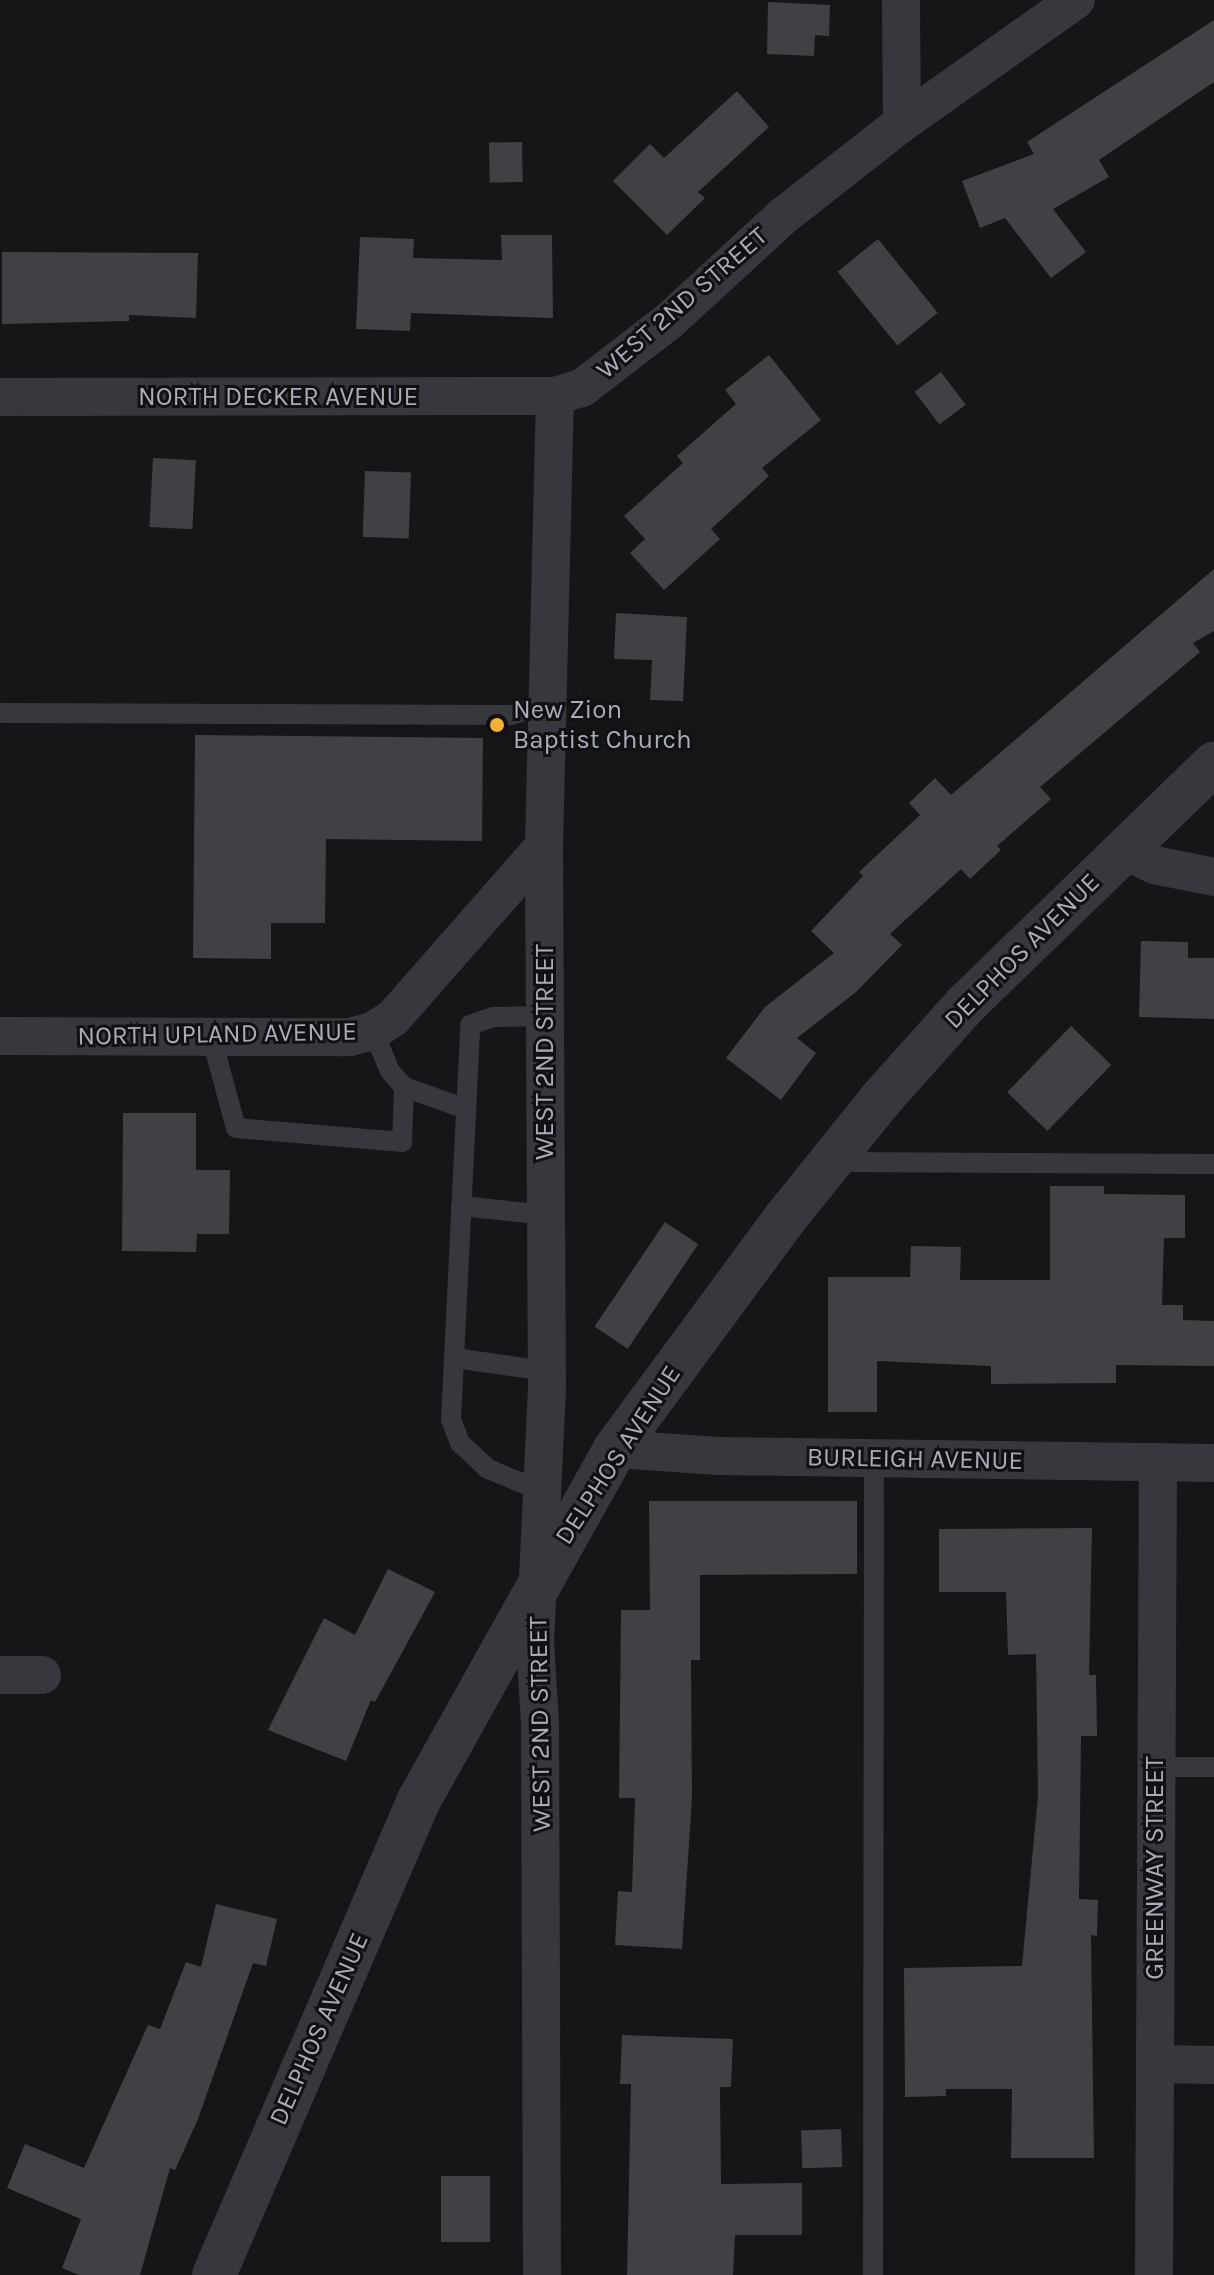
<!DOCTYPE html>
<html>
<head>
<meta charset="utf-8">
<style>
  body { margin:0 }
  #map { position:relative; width:1214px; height:2275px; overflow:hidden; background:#161618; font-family:Karla,sans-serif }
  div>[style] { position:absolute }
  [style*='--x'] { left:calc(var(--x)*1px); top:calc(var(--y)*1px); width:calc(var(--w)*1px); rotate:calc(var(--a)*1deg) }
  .building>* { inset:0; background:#404145; transform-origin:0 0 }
  .service>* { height:20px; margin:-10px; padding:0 10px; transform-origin:10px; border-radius:10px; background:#37383d }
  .minor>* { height:38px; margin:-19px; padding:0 19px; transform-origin:19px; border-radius:19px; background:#37383d }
  .tertiary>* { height:44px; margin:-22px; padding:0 22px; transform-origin:22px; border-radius:22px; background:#37383d }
  .dots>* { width:22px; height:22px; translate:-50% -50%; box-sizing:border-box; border:4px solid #111113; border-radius:50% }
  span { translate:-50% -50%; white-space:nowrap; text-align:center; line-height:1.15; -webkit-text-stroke:6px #111113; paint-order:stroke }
  .street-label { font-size:26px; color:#a8adb8 }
  .poi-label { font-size:26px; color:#a8adb8 }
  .left { translate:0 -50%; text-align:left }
</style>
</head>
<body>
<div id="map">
  <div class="building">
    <i style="clip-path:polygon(768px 2px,830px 5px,829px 36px,815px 35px,814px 56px,767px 54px)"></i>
    <i style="clip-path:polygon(1214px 20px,1214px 82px,1099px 160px,1109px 177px,1053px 209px,1086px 252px,1051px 278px,1005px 218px,980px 228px,962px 181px,1034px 154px,1027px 142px)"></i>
    <i style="clip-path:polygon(737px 91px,769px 127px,698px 192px,705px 198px,667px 235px,613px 181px,650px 144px,664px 158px)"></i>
    <i style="left:522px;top:142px;width:40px;height:33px;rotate:89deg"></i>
    <i style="clip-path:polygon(501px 235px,552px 235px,553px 318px,411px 313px,410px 331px,356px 329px,360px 237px,414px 239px,413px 258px,502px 260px)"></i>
    <i style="left:878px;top:239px;width:95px;height:52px;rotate:51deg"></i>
    <i style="clip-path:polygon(2px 252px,198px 253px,196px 318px,129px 315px,129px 321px,2px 324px)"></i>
    <i style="clip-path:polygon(769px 355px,821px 420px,762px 468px,769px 476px,711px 529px,720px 539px,664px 590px,630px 553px,645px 539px,624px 516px,683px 463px,677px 456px,736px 404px,725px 390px)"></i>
    <i style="left:941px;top:372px;width:41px;height:33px;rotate:53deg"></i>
    <i style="left:153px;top:458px;width:43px;height:69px;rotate:3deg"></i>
    <i style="left:365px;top:471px;width:46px;height:66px;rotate:2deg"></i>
    <i style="clip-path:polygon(1214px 569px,1214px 631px,1193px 643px,1200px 652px,1040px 787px,1051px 799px,997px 846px,1001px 850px,970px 879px,961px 869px,890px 934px,902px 945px,856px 992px,797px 1038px,816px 1053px,781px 1100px,726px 1058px,765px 1007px,834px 953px,811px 931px,863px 876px,859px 872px,920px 815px,909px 803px,935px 778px,951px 795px)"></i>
    <i style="clip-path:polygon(616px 613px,687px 617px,683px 701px,650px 700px,652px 660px,614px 659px)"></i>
    <i style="clip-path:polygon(195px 735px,483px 738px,482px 841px,326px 839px,325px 923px,271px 923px,271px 959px,193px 958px)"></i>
    <i style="clip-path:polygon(1141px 941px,1188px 942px,1188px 958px,1214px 958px,1214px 1019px,1139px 1017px)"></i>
    <i style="left:1071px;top:1026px;width:56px;height:92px;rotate:44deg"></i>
    <i style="clip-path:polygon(123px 1113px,196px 1113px,196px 1170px,230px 1170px,229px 1234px,197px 1234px,196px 1252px,122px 1251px)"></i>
    <i style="clip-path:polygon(1050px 1186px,1104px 1186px,1104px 1194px,1185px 1195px,1185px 1238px,1164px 1238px,1162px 1305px,1183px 1305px,1183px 1320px,1214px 1321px,1214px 1366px,1116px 1365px,1116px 1383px,991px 1384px,991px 1366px,877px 1361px,877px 1412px,828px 1412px,828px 1277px,910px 1277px,911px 1246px,961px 1247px,960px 1280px,1050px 1280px)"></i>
    <i style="left:665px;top:1222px;width:40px;height:126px;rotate:34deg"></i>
    <i style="clip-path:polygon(649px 1501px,857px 1501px,857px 1574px,700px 1575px,700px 1660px,691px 1660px,692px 1798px,682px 1949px,615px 1945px,618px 1891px,632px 1892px,635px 1798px,619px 1798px,621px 1610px,650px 1610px)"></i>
    <i style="clip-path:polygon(1092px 1528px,1089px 1675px,1096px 1675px,1097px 1736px,1081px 1736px,1079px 1899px,1098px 1900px,1097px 1936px,1091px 1935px,1094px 2158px,1011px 2158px,1012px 2089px,946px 2089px,946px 2096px,905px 2097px,904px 1968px,1022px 1966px,1038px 1795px,1036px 1654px,1008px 1655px,1006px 1592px,939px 1592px,939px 1529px)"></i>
    <i style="clip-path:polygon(388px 1569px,435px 1592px,375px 1702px,371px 1700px,346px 1761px,268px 1730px,324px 1618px,355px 1635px)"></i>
    <i style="clip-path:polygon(216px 1904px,277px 1919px,266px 1966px,253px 1963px,198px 2119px,175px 2170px,170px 2168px,140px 2275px,79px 2275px,62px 2268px,81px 2219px,7px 2188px,25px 2144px,84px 2168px,148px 2025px,160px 2029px,186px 1962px,201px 1967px)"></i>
    <i style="clip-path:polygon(622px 2035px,733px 2039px,731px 2087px,720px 2087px,721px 2184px,802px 2183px,802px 2235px,735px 2235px,733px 2275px,627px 2275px,631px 2084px,620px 2084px)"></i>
    <i style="left:841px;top:2129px;width:38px;height:40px;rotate:88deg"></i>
    <i style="left:441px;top:2176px;width:49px;height:66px"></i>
  </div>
  <div class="service">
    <i style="--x:0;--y:713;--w:511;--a:0.22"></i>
    <i style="--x:511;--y:715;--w:36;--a:-16"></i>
    <i style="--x:373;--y:1031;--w:43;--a:67"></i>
    <i style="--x:390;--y:1071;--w:21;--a:49"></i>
    <i style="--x:404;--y:1087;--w:66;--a:19.5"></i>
    <i style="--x:211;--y:1036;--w:95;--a:74.8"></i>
    <i style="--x:236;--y:1128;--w:167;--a:4.8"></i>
    <i style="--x:402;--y:1142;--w:55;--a:-87.9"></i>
    <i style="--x:834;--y:1162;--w:380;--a:0.3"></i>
    <i style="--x:461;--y:1206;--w:85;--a:6"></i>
    <i style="--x:454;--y:1358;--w:93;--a:8"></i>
    <i style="--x:544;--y:1492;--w:61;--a:-157.7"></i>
    <i style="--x:488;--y:1469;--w:38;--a:-137"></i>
    <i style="--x:460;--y:1443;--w:25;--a:-111"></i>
    <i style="--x:451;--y:1420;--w:395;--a:-87.2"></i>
    <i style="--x:470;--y:1025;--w:24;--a:-19"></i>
    <i style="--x:493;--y:1017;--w:52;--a:-1.1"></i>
    <i style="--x:1155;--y:1767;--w:59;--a:0"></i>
    <i style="--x:873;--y:2275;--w:817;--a:-89.93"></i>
  </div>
  <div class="minor">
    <i style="--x:902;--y:123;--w:213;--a:-35.3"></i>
    <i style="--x:0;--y:397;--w:555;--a:-0.1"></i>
    <i style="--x:555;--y:396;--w:28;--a:-17"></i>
    <i style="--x:582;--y:388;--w:110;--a:-37.6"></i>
    <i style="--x:669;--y:321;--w:154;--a:-42.6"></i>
    <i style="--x:782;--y:217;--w:152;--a:-38.1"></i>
    <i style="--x:902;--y:123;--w:123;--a:-90.5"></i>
    <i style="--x:1123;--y:849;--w:35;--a:27"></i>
    <i style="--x:1154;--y:865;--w:61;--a:11.3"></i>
    <i style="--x:0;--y:1036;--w:350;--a:0.2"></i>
    <i style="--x:350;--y:1037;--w:24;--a:-15"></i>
    <i style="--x:373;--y:1031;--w:24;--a:-33"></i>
    <i style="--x:393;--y:1018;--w:229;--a:-48.7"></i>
    <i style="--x:615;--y:1449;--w:104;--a:3.9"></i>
    <i style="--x:719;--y:1456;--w:495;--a:0.8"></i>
    <i style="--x:0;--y:1675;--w:42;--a:0"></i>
    <i style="--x:1155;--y:2064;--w:59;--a:1"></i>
    <i style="--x:542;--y:2275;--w:553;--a:-90.21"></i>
    <i style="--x:540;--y:1722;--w:80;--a:-93.6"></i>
    <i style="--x:535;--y:1642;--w:251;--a:-87.3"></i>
    <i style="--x:547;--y:1391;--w:545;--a:-90.32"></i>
    <i style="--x:544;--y:846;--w:450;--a:-88.6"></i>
    <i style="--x:1154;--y:2275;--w:813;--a:-89.72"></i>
  </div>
  <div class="tertiary">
    <i style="--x:214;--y:2275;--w:517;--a:-66.66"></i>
    <i style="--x:419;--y:1800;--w:402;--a:-60.8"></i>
    <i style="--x:615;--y:1449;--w:290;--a:-53.6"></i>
    <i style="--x:787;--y:1216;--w:150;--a:-51.2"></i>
    <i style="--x:881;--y:1099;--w:126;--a:-48.2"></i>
    <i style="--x:965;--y:1005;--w:347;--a:-44.1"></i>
  </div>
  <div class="dots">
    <i style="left:497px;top:725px;background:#f2b134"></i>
  </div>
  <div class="street-label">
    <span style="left:682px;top:303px;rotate:-41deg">WEST 2ND STREET</span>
    <span style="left:278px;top:397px">NORTH DECKER AVENUE</span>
    <span style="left:1022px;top:951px;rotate:-45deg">DELPHOS AVENUE</span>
    <span style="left:217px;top:1034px;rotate:-1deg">NORTH UPLAND AVENUE</span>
    <span style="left:545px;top:1052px;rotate:-90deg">WEST 2ND STREET</span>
    <span style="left:618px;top:1455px;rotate:-57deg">DELPHOS AVENUE</span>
    <span style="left:915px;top:1459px;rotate:1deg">BURLEIGH AVENUE</span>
    <span style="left:540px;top:1724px;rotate:-91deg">WEST 2ND STREET</span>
    <span style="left:1155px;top:1868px;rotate:-90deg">GREENWAY STREET</span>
    <span style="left:319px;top:2029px;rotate:-66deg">DELPHOS AVENUE</span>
  </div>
  <div class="poi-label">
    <span class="left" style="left:513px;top:725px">New Zion<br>Baptist Church</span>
  </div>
</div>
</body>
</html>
